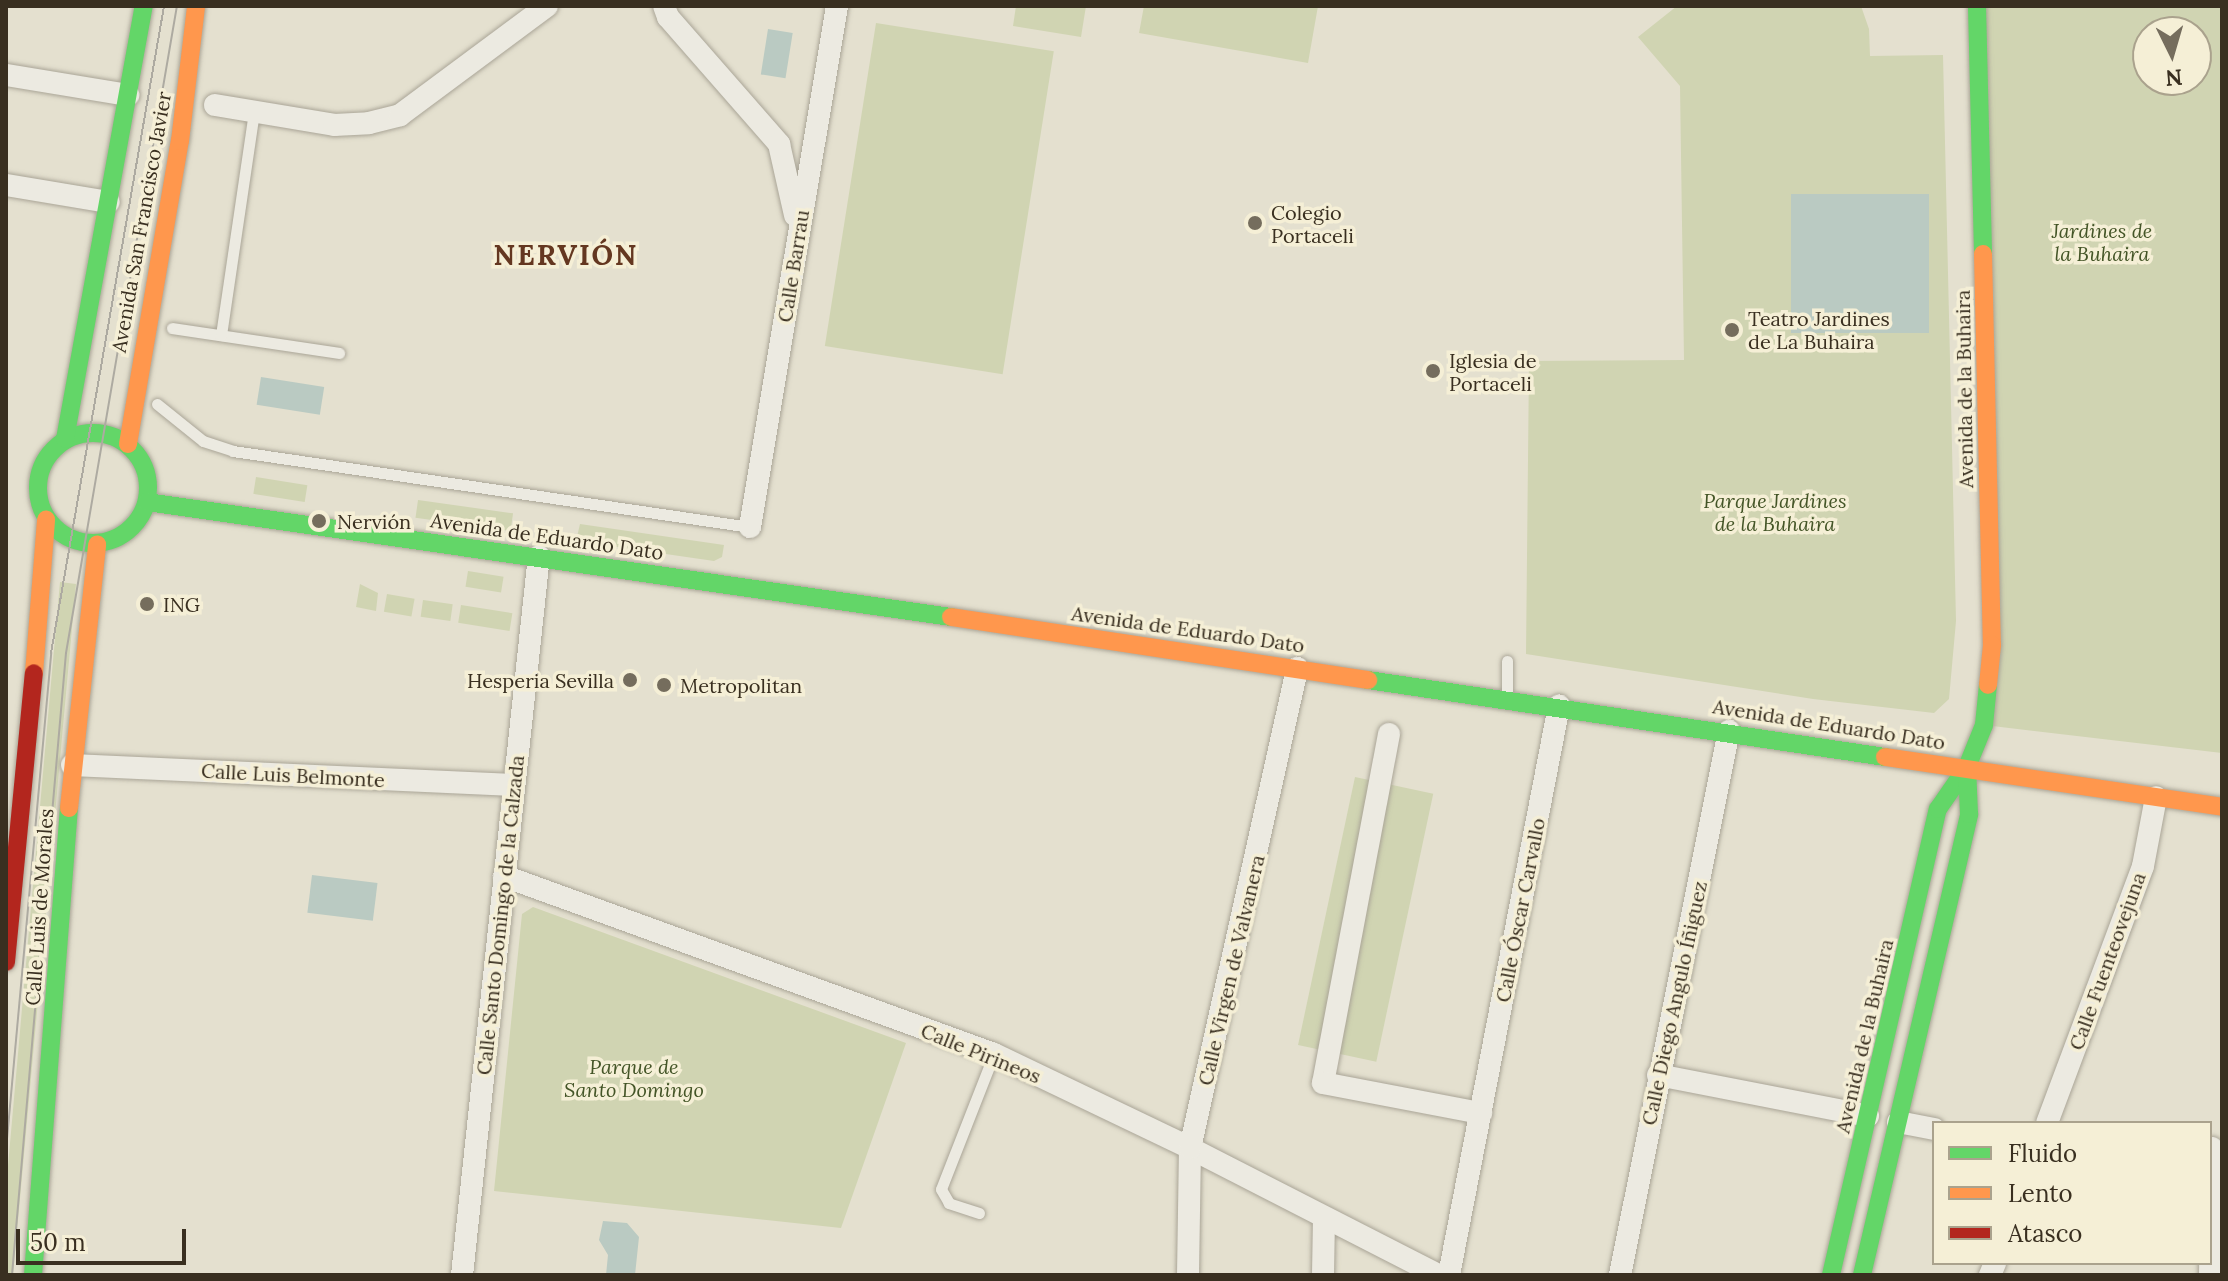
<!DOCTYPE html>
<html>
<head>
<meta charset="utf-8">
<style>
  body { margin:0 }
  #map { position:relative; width:2228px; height:1281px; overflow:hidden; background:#e4e0cf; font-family:Lora,serif }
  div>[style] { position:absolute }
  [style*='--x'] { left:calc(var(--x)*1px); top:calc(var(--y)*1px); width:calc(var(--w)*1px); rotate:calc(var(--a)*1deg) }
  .green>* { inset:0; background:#d0d4b2; transform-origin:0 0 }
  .water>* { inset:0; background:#bacac2; transform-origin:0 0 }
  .roads { filter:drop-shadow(0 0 2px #aaa597) drop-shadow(0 0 2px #aaa597) }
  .lane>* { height:11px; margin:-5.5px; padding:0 5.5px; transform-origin:5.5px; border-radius:5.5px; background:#eceae1 }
  .street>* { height:22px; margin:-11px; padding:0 11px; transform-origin:11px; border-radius:11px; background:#eceae1 }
  .fast>* { height:18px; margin:-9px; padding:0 9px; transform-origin:9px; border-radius:9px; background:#63d668 }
  .fast>.ring { margin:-9px; padding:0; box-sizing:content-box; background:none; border:18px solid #63d668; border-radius:50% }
  .slow>* { height:18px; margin:-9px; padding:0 9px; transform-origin:9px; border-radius:9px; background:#ff974d }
  .jam>* { height:18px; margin:-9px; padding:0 9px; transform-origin:9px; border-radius:9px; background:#b3261e }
  .tram>* { height:2px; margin:-1px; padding:0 1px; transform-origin:1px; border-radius:1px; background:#adaaa1 }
  .dots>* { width:22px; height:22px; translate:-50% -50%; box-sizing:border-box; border:4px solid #f5efd6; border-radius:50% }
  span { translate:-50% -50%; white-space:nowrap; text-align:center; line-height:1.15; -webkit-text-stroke:7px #f5efd6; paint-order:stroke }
  .poi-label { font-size:20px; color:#392f20 }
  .left { translate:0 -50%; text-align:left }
  .right { translate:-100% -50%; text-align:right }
  .street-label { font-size:20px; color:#392f20 }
  .park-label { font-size:20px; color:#445527; font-style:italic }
  .district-label { font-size:28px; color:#643720; font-weight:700; letter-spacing:2px }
  .frame { position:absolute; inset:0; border:8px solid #392f20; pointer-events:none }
  .legend { position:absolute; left:1932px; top:1121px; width:280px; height:144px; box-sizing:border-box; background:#f5efd6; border:2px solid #aaa28d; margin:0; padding:10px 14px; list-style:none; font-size:24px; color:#392f20 }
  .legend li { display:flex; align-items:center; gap:16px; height:40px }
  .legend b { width:40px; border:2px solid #aaa28d }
  .north { position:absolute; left:2132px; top:16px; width:80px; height:80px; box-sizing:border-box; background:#f5efd6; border:2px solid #aaa28d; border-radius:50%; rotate:175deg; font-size:22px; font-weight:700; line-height:32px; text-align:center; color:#392f20 }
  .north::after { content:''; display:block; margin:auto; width:28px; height:36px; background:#756d5d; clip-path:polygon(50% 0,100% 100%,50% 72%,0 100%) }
  .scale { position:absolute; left:16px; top:1229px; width:170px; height:36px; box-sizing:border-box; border:4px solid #392f20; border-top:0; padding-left:10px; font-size:24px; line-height:28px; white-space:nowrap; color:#392f20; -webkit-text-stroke:6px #f5efd6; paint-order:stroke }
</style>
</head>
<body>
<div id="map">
  <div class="green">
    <i style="clip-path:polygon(1016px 6px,1086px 6px,1081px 37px,1013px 26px)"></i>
    <i style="clip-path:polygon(1144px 6px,1318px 6px,1308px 63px,1139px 33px)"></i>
    <i style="clip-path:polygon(1677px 6px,1861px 6px,1869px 29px,1870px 56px,1943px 55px,1956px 621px,1949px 699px,1934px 713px,1813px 699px,1526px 654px,1529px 361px,1684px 360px,1680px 86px,1638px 37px)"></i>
    <i style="clip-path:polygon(evenodd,1977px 6px,2222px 6px,2222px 753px,1984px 725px,1977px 6px,2148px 32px,2196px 32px,2196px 80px,2148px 80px,2148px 32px)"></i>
    <i style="left:876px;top:23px;width:180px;height:327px;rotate:9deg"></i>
    <i style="left:256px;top:477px;width:52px;height:17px;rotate:9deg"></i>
    <i style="left:418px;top:500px;width:96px;height:18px;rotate:8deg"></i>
    <i style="clip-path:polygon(580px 524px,724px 545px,722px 557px,714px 561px,576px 541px)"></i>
    <i style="left:468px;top:571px;width:36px;height:16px;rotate:9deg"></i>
    <i style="clip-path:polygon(60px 582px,76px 584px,13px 1275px,6px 1275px,7px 1177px)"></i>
    <i style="clip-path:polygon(360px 584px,378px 593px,376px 611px,356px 607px)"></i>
    <i style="left:387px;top:594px;width:28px;height:18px;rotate:10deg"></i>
    <i style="left:423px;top:600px;width:30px;height:17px;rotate:8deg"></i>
    <i style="left:461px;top:605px;width:52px;height:18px;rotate:9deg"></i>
    <i style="left:1355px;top:777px;width:80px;height:274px;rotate:12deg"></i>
    <i style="clip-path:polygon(533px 907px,906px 1043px,841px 1228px,494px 1191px,522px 914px)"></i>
  </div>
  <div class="water">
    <i style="left:768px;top:29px;width:25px;height:46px;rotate:9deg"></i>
    <i style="left:1791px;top:194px;width:138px;height:139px"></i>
    <i style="left:261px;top:377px;width:64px;height:28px;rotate:9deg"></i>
    <i style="left:312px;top:875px;width:66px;height:38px;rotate:7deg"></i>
    <i style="clip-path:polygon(603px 1221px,627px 1223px,639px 1237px,635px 1275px,606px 1275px,608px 1255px,599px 1240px)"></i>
  </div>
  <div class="roads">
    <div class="lane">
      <i style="--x:172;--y:328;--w:169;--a:8.5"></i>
      <i style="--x:221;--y:335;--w:225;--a:-81.6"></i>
      <i style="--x:157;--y:404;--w:59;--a:38.8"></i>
      <i style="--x:203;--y:441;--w:32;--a:18"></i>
      <i style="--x:233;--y:451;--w:523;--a:8.36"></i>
      <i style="--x:1507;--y:694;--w:33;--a:-90"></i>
      <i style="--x:979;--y:1213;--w:32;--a:-162"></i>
      <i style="--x:949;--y:1203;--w:16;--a:-120"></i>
      <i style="--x:941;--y:1189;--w:145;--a:-68.6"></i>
    </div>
    <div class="street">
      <i style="--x:664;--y:6;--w:12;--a:70"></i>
      <i style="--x:668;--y:17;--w:169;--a:48.8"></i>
      <i style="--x:779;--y:144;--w:73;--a:77.3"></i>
      <i style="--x:6;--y:75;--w:124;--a:9.3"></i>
      <i style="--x:215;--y:105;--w:121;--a:9.5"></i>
      <i style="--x:334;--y:125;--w:35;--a:-3"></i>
      <i style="--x:369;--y:123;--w:32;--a:-14"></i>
      <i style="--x:400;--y:115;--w:183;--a:-36.6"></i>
      <i style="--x:6;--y:185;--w:104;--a:9.4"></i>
      <i style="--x:750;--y:527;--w:528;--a:-80.52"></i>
      <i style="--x:1389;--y:734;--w:355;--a:100.7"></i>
      <i style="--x:1323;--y:1083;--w:161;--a:10.8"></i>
      <i style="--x:72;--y:765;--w:442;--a:2.6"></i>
      <i style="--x:504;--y:876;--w:521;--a:19.96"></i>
      <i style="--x:994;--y:1054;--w:217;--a:25.6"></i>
      <i style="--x:1190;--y:1148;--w:279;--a:27.1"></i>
      <i style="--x:1658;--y:1075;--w:214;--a:11"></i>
      <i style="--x:1898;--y:1122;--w:37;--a:11"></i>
      <i style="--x:2047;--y:1123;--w:274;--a:-69.5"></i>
      <i style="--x:2143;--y:866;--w:70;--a:-79.3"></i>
      <i style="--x:462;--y:1275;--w:723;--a:-83.89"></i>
      <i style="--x:1188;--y:1275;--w:127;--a:-89.1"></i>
      <i style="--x:1190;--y:1148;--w:492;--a:-77.4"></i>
      <i style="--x:1323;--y:1275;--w:56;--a:-89"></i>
      <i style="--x:1449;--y:1275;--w:580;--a:-79.06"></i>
      <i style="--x:1620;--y:1275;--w:555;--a:-78.67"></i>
      <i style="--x:1990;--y:1275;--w:13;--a:-67"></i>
      <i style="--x:2210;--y:1275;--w:127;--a:-89.1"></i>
    </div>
    <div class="fast">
      <i style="--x:1977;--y:6;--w:248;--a:88.6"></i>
      <i class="ring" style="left:38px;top:433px;width:92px;height:92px"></i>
      <i style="--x:65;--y:439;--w:440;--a:-79.7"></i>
      <i style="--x:147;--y:502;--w:812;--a:8.14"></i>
      <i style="--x:1368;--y:680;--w:523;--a:8.47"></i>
      <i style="--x:33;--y:1275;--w:468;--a:-85.6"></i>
      <i style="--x:1831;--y:1275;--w:478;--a:-77.1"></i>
      <i style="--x:1938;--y:809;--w:51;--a:-55.4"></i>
      <i style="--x:1967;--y:767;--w:45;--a:-68"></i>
      <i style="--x:1984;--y:725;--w:40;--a:-84.3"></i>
      <i style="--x:1862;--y:1275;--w:473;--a:-76.9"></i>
      <i style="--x:1969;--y:814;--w:47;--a:-92.4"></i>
    </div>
    <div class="slow">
      <i style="--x:1983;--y:254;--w:391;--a:88.7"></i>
      <i style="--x:1992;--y:645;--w:40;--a:95.7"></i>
      <i style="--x:128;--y:444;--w:307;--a:-80.3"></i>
      <i style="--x:180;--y:141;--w:136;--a:-83.2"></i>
      <i style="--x:951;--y:617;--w:422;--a:8.6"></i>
      <i style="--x:34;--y:673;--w:154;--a:-85.5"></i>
      <i style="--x:1885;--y:757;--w:341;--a:8.4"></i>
      <i style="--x:69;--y:808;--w:265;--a:-83.9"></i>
    </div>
    <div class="jam">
      <i style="--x:6;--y:962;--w:290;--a:-84.5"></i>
    </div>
  </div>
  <div class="tram">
    <i style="--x:6;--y:1150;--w:499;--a:-84.8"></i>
    <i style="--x:51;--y:653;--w:657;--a:-80.09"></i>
    <i style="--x:12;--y:1275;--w:624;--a:-85.04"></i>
    <i style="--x:66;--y:653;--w:656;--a:-80.27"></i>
  </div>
  <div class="dots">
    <i style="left:1255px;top:223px;background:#756d5d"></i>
    <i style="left:1732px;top:330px;background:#756d5d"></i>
    <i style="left:1433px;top:371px;background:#756d5d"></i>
    <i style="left:319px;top:521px;background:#756d5d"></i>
    <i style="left:147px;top:604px;background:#756d5d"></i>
    <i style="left:630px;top:680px;background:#756d5d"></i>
    <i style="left:664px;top:685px;background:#756d5d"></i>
  </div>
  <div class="poi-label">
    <span class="left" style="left:1271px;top:224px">Colegio<br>Portaceli</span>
    <span class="left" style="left:1748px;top:330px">Teatro Jardines<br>de La Buhaira</span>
    <span class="left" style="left:1449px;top:372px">Iglesia de<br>Portaceli</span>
    <span class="left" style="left:337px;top:521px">Nervión</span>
    <span class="left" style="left:163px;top:604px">ING</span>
    <span class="right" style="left:614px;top:680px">Hesperia Sevilla</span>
    <span class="left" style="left:680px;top:685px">Metropolitan</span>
  </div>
  <div class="street-label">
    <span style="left:141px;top:222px;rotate:-80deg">Avenida San Francisco Javier</span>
    <span style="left:793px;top:266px;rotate:-81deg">Calle Barrau</span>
    <span style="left:1964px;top:389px;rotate:-91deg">Avenida de la Buhaira</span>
    <span style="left:547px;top:536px;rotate:8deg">Avenida de Eduardo Dato</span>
    <span style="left:1188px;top:629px;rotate:8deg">Avenida de Eduardo Dato</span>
    <span style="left:1829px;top:724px;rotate:9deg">Avenida de Eduardo Dato</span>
    <span style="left:293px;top:775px;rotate:3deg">Calle Luis Belmonte</span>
    <span style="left:39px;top:907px;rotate:-86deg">Calle Luis de Morales</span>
    <span style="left:1520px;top:910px;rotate:-79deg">Calle Óscar Carvallo</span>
    <span style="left:500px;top:915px;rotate:-84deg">Calle Santo Domingo de la Calzada</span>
    <span style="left:2107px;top:961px;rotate:-70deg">Calle Fuenteovejuna</span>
    <span style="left:1231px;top:970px;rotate:-77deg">Calle Virgen de Valvanera</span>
    <span style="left:1674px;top:1003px;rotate:-78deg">Calle Diego Angulo Íñiguez</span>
    <span style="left:1864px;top:1036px;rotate:-77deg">Avenida de la Buhaira</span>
    <span style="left:981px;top:1053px;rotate:22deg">Calle Pirineos</span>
  </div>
  <div class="park-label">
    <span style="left:2102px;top:242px">Jardines de<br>la Buhaira</span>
    <span style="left:1775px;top:512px">Parque Jardines<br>de la Buhaira</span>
    <span style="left:634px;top:1078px">Parque de<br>Santo Domingo</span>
  </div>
  <div class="district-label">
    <span style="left:566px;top:255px">NERVIÓN</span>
  </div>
  <div class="frame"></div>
  <ul class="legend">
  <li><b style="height:10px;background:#63d668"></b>Fluido</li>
  <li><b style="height:10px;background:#ff974d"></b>Lento</li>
  <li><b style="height:10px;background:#b3261e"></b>Atasco</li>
  </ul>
  <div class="north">N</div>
  <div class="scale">50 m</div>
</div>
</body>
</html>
